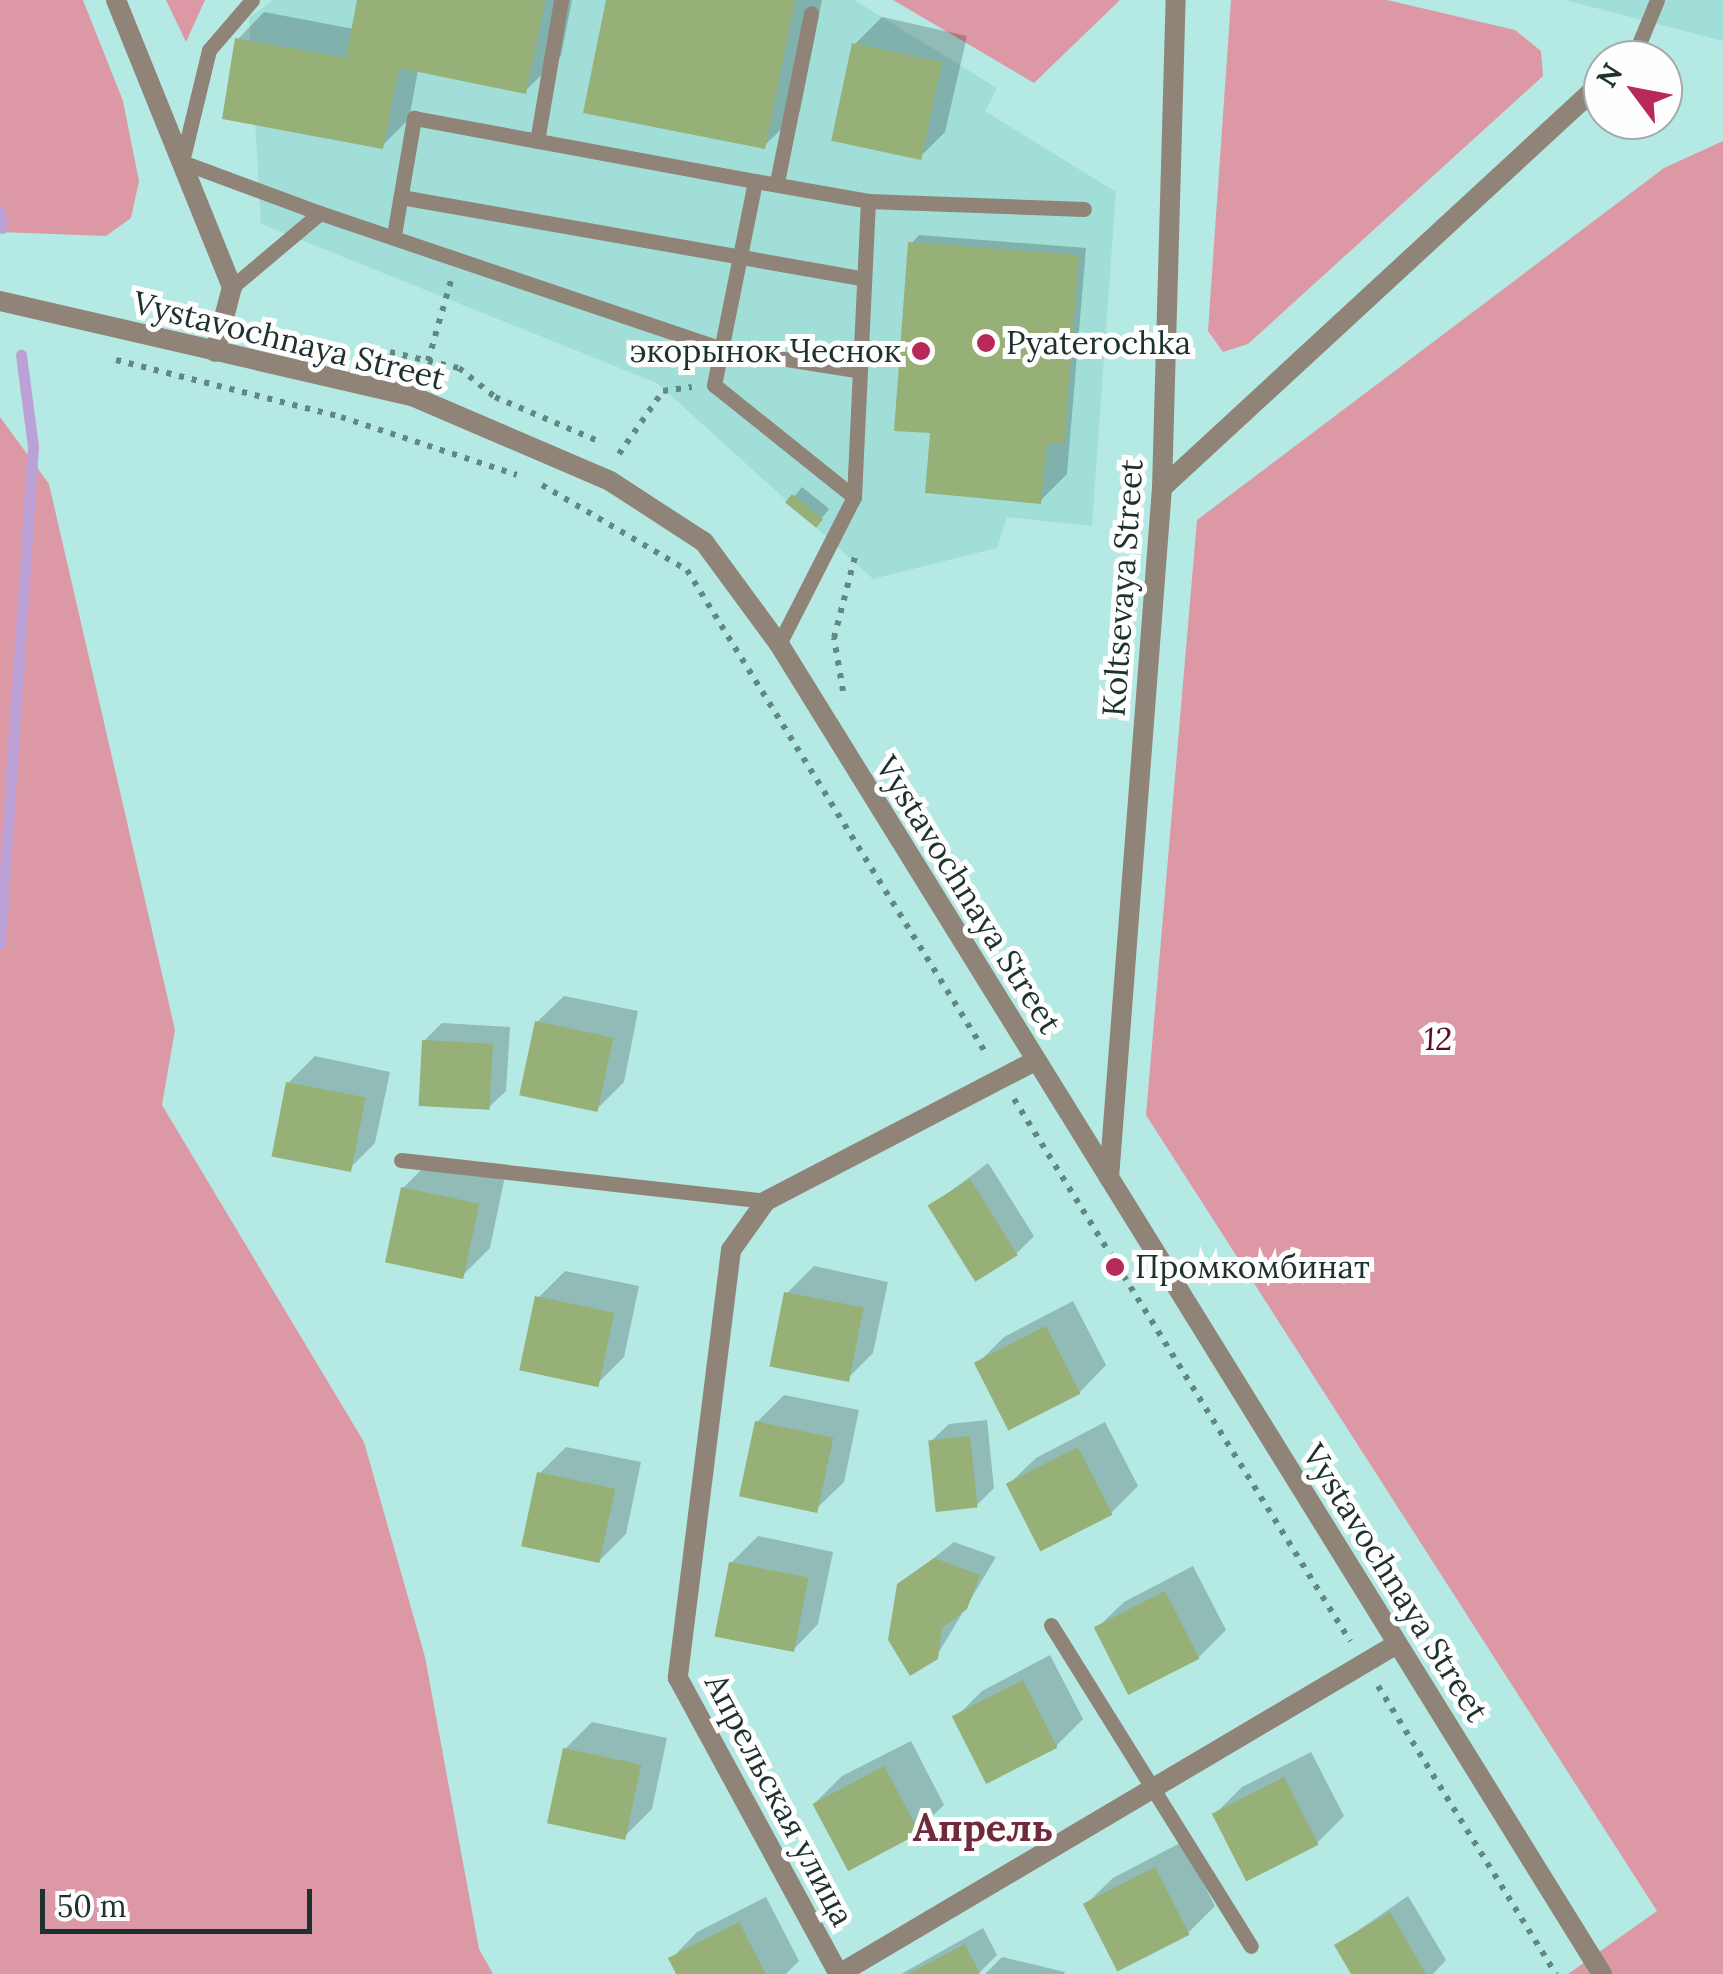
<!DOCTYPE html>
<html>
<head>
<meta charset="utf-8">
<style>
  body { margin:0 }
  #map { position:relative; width:1723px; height:1974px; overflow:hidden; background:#b5eae4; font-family:Lora,serif }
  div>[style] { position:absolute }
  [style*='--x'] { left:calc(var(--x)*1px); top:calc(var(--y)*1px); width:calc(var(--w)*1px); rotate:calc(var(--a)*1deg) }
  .built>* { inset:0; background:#a1ded7 }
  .green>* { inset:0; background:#dc99a5 }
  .shadow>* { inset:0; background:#0003; transform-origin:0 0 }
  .stream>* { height:11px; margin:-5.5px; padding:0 5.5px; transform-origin:5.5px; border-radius:5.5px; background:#bca1d7 }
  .building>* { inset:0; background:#97b078; transform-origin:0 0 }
  .path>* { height:6px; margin-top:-3px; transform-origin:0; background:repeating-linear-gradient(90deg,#638783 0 5px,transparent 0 13px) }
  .service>* { height:15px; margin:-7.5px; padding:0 7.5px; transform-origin:7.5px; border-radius:7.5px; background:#908377 }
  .minor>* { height:20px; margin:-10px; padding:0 10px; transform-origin:10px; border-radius:10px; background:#908377 }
  .dots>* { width:28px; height:28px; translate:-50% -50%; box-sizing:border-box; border:5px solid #fefefe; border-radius:50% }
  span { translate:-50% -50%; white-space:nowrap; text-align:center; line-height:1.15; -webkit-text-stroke:10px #fefefe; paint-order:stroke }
  .street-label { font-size:32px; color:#1d322f }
  .poi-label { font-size:32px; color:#1d322f }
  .left { translate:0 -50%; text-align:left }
  .right { translate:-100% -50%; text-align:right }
  .park-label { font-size:32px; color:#5b0b26; font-style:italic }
  .quarter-label { font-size:38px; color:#6f2a3b; font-weight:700 }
  .north { position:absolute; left:1583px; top:40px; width:100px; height:100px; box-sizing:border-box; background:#fefefe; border:2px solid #a4acab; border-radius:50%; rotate:302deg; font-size:28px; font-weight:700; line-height:40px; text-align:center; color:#1d322f }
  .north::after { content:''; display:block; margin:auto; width:35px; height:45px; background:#b82957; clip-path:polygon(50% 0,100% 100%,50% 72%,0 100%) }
  .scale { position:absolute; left:40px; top:1889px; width:272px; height:45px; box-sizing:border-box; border:5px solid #1d322f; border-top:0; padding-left:12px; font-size:30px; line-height:35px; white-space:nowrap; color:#1d322f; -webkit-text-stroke:8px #fefefe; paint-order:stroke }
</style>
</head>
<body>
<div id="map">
  <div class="built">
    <i style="clip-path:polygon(273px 0,854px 0,997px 88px,985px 111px,1116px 192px,1092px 526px,1007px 517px,997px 548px,873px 579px,657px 383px,261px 224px,249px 18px)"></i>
    <i style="clip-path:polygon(1565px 0,1723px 0,1723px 41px)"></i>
  </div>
  <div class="green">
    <i style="clip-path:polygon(0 0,83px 0,123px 101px,139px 181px,131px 218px,106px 236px,0 232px)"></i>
    <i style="clip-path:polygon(166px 0,205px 0,186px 42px)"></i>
    <i style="clip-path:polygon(893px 0,1120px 0,1034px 83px)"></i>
    <i style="clip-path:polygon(1231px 0,1387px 0,1515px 30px,1541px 51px,1543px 76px,1248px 344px,1223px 352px,1208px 331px)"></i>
    <i style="clip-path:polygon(1723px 141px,1723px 1974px,1568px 1974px,1657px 1911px,1146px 1115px,1197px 520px,1664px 168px)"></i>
    <i style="clip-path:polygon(0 417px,49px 484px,175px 1030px,162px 1105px,364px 1442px,425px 1657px,479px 1949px,493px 1974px,0 1974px)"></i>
  </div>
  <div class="shadow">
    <i style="clip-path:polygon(360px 0,572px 0,561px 56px,525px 91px,418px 70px,409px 119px,382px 146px,238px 39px,264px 12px,354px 29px)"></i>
    <i style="clip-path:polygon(609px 0,822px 0,800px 111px,764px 146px)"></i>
    <i style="clip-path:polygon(882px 17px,967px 36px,945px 132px,918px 159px,855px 44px)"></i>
    <i style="clip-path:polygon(919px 235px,1086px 248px,1067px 474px,1040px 501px,933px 432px,911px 244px)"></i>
    <i style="left:802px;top:487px;width:35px;height:21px;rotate:39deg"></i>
    <i style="clip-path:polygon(564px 996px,638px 1011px,624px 1082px,597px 1109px,537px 1022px)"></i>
    <i style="clip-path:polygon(442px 1023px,510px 1027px,506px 1091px,488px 1108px,424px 1041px)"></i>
    <i style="clip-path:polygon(315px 1056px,390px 1072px,375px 1143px,348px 1170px,288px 1083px)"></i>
    <i style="clip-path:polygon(430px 1161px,505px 1176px,490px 1248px,463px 1275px,403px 1188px)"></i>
    <i style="clip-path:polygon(988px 1163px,1034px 1236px,1016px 1254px,931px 1206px)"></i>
    <i style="clip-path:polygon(814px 1266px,888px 1282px,873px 1353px,846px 1380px,787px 1293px)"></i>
    <i style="clip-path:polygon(565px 1271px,639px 1286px,624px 1357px,597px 1384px,538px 1298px)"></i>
    <i style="clip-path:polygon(1073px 1301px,1106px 1365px,1080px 1392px,978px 1363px,1004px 1337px)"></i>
    <i style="clip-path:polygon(784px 1395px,859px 1410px,844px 1482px,817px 1508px,757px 1422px)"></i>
    <i style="clip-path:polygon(987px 1420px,994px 1488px,976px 1506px,931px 1441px,949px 1424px)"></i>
    <i style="clip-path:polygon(1105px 1422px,1138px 1486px,1111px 1513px,1009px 1484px,1036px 1458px)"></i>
    <i style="clip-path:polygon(566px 1447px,641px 1462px,626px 1534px,599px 1561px,539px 1474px)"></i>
    <i style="clip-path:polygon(758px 1536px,833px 1552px,818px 1624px,792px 1651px,731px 1563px)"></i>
    <i style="clip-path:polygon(954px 1542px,996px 1557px,936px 1657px,899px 1586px)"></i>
    <i style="clip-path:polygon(1193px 1566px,1226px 1630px,1199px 1657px,1097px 1628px,1124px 1602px)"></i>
    <i style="clip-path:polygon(1050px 1655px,1083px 1719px,1056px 1746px,955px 1718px,982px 1691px)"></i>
    <i style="clip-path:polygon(592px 1722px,667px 1738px,652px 1809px,625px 1836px,565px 1749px)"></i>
    <i style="clip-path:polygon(911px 1741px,944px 1805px,917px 1831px,815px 1803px,842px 1776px)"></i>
    <i style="clip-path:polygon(1311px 1752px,1344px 1816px,1317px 1843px,1215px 1814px,1242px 1787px)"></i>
    <i style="clip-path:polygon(1182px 1842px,1215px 1906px,1188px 1933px,1086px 1904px,1113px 1878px)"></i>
    <i style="clip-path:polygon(1408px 1896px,1446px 1960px,1433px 1974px,1354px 1974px,1337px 1945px)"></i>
    <i style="clip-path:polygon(766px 1897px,799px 1961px,786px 1974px,678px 1974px,671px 1959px,697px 1932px)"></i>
    <i style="clip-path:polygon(983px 1928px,997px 1955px,979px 1973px,901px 1974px)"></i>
    <i style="clip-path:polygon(1002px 1957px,1065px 1972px,1064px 1974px,985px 1974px)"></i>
  </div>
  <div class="stream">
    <i style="--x:0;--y:211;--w:17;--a:83"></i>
    <i style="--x:0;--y:944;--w:499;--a:-86.2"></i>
    <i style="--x:33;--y:446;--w:92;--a:-97.5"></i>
  </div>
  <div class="building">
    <i style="clip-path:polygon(357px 0,545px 0,526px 94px,399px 68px,383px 149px,222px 119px,235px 38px,346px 58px)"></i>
    <i style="clip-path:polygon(606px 0,795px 0,765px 149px,583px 113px)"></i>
    <i style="left:852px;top:43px;width:92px;height:100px;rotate:12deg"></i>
    <i style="clip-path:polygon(908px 242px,1079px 255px,1064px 444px,1047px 444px,1041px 504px,925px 493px,930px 433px,894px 431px)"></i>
    <i style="left:792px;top:494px;width:40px;height:11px;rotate:39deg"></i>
    <i style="left:535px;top:1021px;width:80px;height:76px;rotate:12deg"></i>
    <i style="left:422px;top:1040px;width:71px;height:66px;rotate:3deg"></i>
    <i style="left:286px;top:1082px;width:81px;height:76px;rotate:11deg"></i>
    <i style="left:970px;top:1179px;width:90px;height:50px;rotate:58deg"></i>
    <i style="left:401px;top:1187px;width:80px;height:77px;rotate:12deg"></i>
    <i style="left:784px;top:1292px;width:81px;height:76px;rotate:11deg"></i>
    <i style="left:535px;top:1296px;width:81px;height:76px;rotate:12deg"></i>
    <i style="left:1046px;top:1326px;width:76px;height:81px;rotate:63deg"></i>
    <i style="left:755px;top:1421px;width:80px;height:77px;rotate:12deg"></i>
    <i style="left:970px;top:1436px;width:72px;height:42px;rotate:84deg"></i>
    <i style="left:1078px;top:1447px;width:76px;height:81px;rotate:63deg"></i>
    <i style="left:537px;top:1472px;width:80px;height:76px;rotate:12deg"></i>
    <i style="clip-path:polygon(934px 1558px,980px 1575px,967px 1609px,942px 1628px,938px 1659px,910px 1676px,888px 1640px,897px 1584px)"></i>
    <i style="left:729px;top:1562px;width:81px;height:76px;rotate:11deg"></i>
    <i style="left:1165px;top:1591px;width:76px;height:80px;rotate:63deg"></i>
    <i style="left:1023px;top:1680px;width:76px;height:80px;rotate:63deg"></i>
    <i style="left:563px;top:1748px;width:80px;height:77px;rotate:12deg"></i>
    <i style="left:884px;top:1766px;width:76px;height:81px;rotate:62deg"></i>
    <i style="left:1284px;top:1777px;width:76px;height:81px;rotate:63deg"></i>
    <i style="left:1155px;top:1867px;width:76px;height:81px;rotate:63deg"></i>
    <i style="clip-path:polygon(1390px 1912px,1426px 1974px,1351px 1974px,1334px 1945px)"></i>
    <i style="clip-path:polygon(739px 1922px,766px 1974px,676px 1974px,668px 1958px)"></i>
    <i style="clip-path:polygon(965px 1944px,980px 1974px,908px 1974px)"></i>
  </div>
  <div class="path">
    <i style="--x:390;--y:352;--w:71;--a:13.1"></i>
    <i style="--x:459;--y:368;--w:46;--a:38.9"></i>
    <i style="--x:495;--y:397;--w:112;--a:23.1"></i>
    <i style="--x:116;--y:360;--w:232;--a:14.2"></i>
    <i style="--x:341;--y:417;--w:185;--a:18.2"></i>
    <i style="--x:428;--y:361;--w:84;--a:-74.1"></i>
    <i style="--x:619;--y:454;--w:77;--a:-55.1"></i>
    <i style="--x:663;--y:391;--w:29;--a:-8"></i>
    <i style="--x:542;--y:485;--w:168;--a:30.4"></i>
    <i style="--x:687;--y:570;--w:570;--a:58.26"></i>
    <i style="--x:843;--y:691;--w:54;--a:-99.6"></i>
    <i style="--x:834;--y:638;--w:88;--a:-75.5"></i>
    <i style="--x:1014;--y:1099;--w:638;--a:58.2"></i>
    <i style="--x:1378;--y:1686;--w:339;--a:58.3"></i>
  </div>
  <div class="service">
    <i style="--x:252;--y:0;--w:66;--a:130.7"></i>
    <i style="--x:209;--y:50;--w:115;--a:103.6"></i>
    <i style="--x:182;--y:162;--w:147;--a:20.3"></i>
    <i style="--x:1636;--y:51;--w:55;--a:-67.6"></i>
    <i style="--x:537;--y:141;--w:143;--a:-80.3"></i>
    <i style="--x:777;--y:182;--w:172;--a:-78.6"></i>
    <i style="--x:401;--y:197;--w:467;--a:10"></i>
    <i style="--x:394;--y:235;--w:119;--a:-80.3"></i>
    <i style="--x:414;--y:118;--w:347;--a:10.5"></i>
    <i style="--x:232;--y:287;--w:115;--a:-40.1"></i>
    <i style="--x:320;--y:213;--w:424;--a:18.7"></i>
    <i style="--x:722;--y:349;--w:134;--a:9"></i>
    <i style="--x:854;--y:497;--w:179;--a:-141.3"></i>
    <i style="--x:714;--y:385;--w:208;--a:-78.6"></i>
    <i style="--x:755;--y:181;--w:115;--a:10"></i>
    <i style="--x:868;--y:201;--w:216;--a:2.1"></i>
    <i style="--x:779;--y:644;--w:165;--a:-63"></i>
    <i style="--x:854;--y:497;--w:296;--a:-87.3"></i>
    <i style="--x:401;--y:1160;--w:367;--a:6.4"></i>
    <i style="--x:1051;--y:1625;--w:378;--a:58.1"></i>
  </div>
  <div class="minor">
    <i style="--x:116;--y:0;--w:310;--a:68"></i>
    <i style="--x:232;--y:287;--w:67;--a:104.7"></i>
    <i style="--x:1626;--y:60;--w:13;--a:-42"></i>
    <i style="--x:0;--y:301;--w:423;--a:13"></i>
    <i style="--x:412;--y:396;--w:215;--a:23.2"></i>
    <i style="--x:610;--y:481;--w:112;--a:33"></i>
    <i style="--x:704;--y:542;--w:127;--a:53.7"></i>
    <i style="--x:779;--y:644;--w:1564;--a:58.25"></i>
    <i style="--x:1162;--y:488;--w:600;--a:-42.7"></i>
    <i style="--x:1035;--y:1061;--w:303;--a:152.5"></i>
    <i style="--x:766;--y:1201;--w:60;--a:125.5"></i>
    <i style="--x:731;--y:1250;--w:431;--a:97.1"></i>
    <i style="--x:678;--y:1678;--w:337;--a:61.5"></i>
    <i style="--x:839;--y:1974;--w:648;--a:-30.6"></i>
    <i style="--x:1109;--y:1178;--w:692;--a:-85.61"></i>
    <i style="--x:1162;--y:488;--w:488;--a:-88.4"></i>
  </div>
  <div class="dots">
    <i style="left:986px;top:343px;background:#b82957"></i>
    <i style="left:921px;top:351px;background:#b82957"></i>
    <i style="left:1115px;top:1267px;background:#b82957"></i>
  </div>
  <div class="street-label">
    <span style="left:289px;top:341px;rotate:14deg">Vystavochnaya Street</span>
    <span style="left:1123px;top:588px;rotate:-86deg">Koltsevaya Street</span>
    <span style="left:968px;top:895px;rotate:58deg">Vystavochnaya Street</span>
    <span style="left:1395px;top:1583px;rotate:58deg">Vystavochnaya Street</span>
    <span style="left:779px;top:1800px;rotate:62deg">Апрельская улица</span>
  </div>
  <div class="poi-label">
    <span class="left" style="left:1006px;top:343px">Pyaterochka</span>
    <span class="right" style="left:901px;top:351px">экорынок Чеснок</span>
    <span class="left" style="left:1135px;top:1267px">Промкомбинат</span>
  </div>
  <div class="park-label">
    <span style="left:1438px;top:1039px">12</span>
  </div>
  <div class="quarter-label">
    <span style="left:983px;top:1828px">Апрель</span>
  </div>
  <div class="north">N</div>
  <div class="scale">50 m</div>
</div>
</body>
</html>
